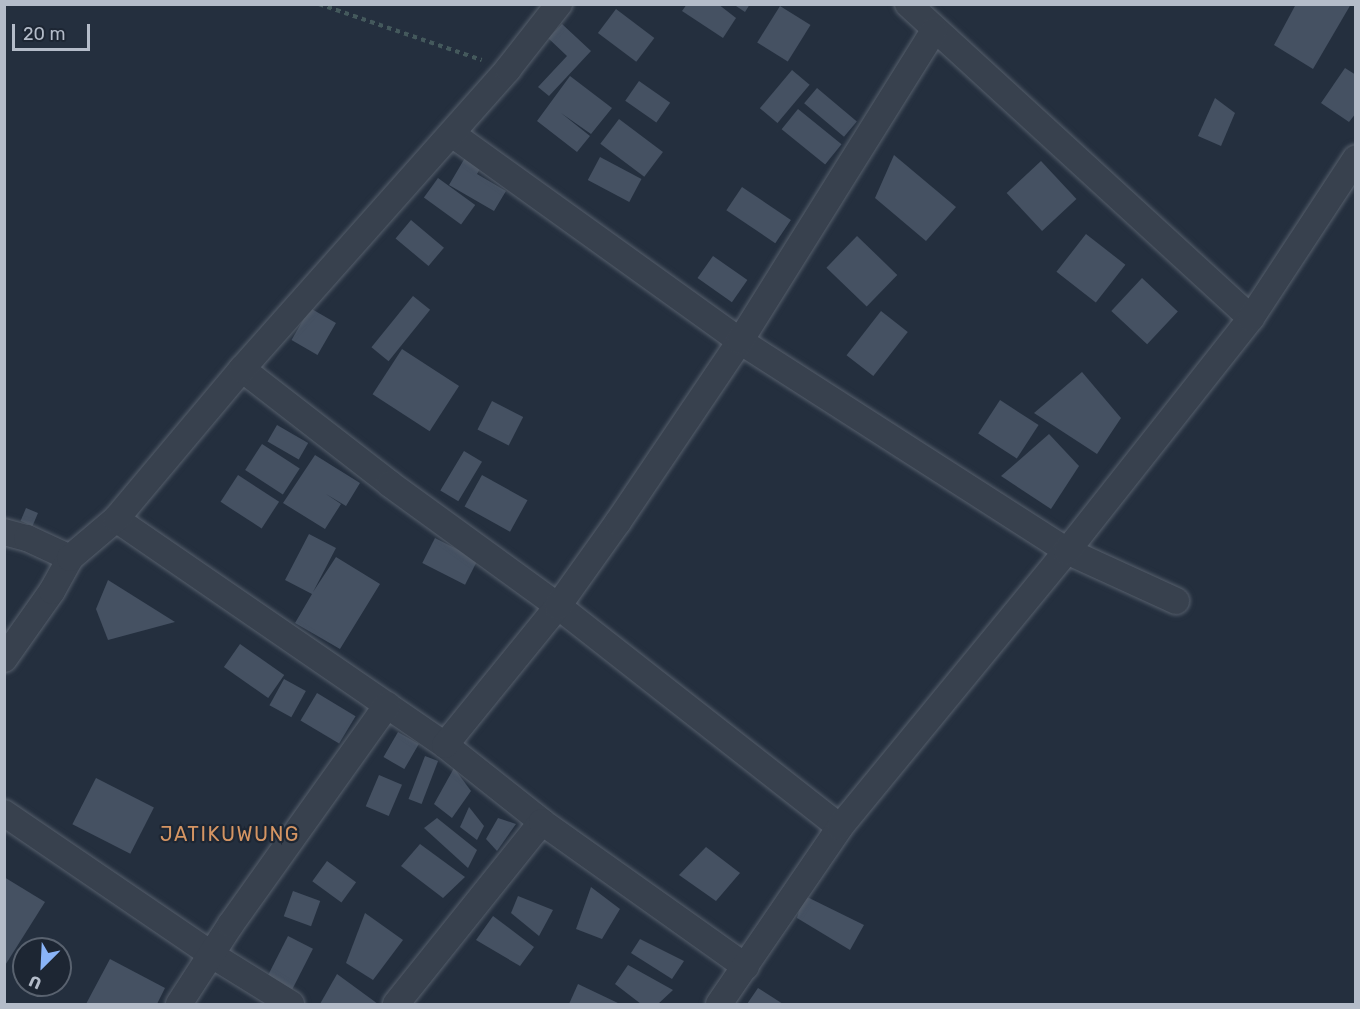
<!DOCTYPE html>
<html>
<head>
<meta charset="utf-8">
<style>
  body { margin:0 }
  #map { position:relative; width:1360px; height:1009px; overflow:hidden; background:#242f3e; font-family:Rubik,sans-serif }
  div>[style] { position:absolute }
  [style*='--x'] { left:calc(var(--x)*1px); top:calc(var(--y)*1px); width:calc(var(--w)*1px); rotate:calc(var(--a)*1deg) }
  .building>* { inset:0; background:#455162; transform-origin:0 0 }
  .path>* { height:4px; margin-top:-2px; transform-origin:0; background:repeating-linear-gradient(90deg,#44595c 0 4.5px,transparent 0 9px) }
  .roads { filter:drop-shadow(0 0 2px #565f6c) drop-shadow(0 0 2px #565f6c) }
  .minor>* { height:26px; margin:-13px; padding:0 13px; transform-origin:13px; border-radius:13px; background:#38414e }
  span { translate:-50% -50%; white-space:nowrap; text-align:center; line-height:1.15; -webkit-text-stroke:4.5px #1d2633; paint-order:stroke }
  .quarter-label { font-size:20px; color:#d59563; letter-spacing:1.5px }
  .frame { position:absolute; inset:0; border:6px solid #b4bcc9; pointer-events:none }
  .north { position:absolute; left:12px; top:937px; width:60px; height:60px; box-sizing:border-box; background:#1d2633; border:2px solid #59626f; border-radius:50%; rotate:204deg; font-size:16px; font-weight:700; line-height:24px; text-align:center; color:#b4bcc9 }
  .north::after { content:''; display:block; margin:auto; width:21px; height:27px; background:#8ab4f8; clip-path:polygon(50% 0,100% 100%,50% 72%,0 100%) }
  .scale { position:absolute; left:12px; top:24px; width:78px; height:27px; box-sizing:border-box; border:3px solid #b4bcc9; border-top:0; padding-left:8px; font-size:18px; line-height:21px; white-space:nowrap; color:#b4bcc9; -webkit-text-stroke:4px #1d2633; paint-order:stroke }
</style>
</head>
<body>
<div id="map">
  <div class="building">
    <i style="clip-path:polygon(687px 4px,718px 4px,736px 18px,723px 38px,682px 11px)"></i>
    <i style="clip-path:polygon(733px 4px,750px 4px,745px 12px)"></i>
    <i style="clip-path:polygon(1296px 4px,1351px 4px,1313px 69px,1274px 45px)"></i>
    <i style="left:780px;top:6px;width:36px;height:43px;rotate:32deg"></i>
    <i style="left:616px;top:9px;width:48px;height:30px;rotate:37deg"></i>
    <i style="clip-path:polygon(562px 24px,591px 51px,549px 96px,538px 87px,567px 56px,548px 38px)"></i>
    <i style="clip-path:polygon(1345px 68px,1356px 75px,1356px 113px,1349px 122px,1321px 103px)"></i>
    <i style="left:792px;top:70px;width:23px;height:50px;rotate:40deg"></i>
    <i style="clip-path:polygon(570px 76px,612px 108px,591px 134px,561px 113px,590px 136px,577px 152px,537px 121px)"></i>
    <i style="left:639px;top:81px;width:38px;height:24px;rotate:35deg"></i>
    <i style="left:817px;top:88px;width:52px;height:20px;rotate:40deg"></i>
    <i style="clip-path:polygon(1215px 98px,1235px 113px,1221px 146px,1198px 136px)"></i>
    <i style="left:798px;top:109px;width:56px;height:26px;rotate:39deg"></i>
    <i style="left:619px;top:119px;width:55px;height:31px;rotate:37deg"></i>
    <i style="clip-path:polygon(469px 151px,485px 160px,477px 174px,506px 191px,494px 211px,449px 185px)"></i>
    <i style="clip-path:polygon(894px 155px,956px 207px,926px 241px,875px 198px)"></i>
    <i style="left:600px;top:157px;width:47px;height:26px;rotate:28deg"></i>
    <i style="left:1041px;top:161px;width:52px;height:47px;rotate:47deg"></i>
    <i style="left:438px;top:178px;width:46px;height:24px;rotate:36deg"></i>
    <i style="left:742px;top:187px;width:59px;height:28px;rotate:34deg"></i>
    <i style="left:411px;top:220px;width:43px;height:24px;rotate:40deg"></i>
    <i style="left:1086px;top:234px;width:50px;height:48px;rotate:38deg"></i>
    <i style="left:857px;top:236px;width:56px;height:44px;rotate:44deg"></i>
    <i style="left:713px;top:256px;width:42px;height:27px;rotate:35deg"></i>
    <i style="left:1142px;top:278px;width:49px;height:45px;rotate:43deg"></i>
    <i style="left:413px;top:296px;width:22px;height:66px;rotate:39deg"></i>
    <i style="left:310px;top:308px;width:30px;height:37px;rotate:30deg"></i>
    <i style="left:881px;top:311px;width:34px;height:56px;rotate:38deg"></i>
    <i style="left:402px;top:349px;width:68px;height:54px;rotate:33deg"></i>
    <i style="clip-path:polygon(1082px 372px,1121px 418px,1097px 454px,1034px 413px)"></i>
    <i style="left:1000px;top:400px;width:46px;height:40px;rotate:33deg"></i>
    <i style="left:492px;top:401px;width:35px;height:32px;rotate:27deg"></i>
    <i style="left:277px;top:425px;width:36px;height:19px;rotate:30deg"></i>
    <i style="clip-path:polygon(1049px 434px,1079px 466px,1051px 509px,1001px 476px)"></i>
    <i style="left:262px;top:444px;width:45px;height:31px;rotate:33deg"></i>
    <i style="left:464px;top:451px;width:21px;height:46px;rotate:31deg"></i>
    <i style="clip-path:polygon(315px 455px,360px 483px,346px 506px,326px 494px,341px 504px,325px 529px,283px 503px)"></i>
    <i style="left:238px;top:475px;width:49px;height:32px;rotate:33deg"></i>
    <i style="left:482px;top:475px;width:52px;height:36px;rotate:29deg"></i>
    <i style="left:26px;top:508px;width:13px;height:14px;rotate:23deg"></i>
    <i style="clip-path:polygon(309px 534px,336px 548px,313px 592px,336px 557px,380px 584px,340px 649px,295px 623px,312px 594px,285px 580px)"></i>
    <i style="left:435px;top:538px;width:48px;height:28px;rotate:27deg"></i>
    <i style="clip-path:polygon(108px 580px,175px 622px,108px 640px,96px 609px)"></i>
    <i style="left:240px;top:644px;width:54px;height:28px;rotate:35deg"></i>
    <i style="left:284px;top:679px;width:25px;height:30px;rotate:29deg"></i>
    <i style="left:317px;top:693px;width:45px;height:32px;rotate:31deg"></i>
    <i style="left:398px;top:732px;width:24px;height:29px;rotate:30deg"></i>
    <i style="left:425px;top:756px;width:14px;height:46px;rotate:21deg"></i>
    <i style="clip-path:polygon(454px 768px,471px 791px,452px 818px,434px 804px)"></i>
    <i style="left:379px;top:775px;width:25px;height:34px;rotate:23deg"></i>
    <i style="left:96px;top:778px;width:65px;height:52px;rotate:27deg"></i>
    <i style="clip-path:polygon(469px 807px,484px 826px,477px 840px,460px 827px)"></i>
    <i style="clip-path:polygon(437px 818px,477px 850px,468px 868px,424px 828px)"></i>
    <i style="clip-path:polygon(498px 818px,516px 824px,497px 851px,486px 839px)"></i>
    <i style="clip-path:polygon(420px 844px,465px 877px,443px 898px,401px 866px)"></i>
    <i style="clip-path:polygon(706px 847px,740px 873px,716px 901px,679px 875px)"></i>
    <i style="left:327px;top:861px;width:36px;height:25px;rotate:36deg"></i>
    <i style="clip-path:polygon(4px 877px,45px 902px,4px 967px)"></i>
    <i style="clip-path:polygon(591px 887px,620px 909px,602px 939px,576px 929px)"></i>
    <i style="left:293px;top:891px;width:29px;height:27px;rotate:20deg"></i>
    <i style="clip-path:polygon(803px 895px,864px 925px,850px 950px,797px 918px)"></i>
    <i style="clip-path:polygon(518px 896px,553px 910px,539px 936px,511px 913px)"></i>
    <i style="clip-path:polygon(365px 913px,403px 940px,373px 980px,346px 963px)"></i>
    <i style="clip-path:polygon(493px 916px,534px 947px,520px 966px,476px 940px)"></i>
    <i style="left:288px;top:936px;width:28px;height:46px;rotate:27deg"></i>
    <i style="clip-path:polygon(640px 939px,684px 961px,672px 979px,631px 953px)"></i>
    <i style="clip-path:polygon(110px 959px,165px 988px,157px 1004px,86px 1004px)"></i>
    <i style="clip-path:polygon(628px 965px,673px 990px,658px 1004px,641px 1004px,615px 984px)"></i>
    <i style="clip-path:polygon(337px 974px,378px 1004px,320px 1004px)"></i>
    <i style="clip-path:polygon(578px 984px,620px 1004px,569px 1004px)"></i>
    <i style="clip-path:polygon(758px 988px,783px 1004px,747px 1004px)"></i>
  </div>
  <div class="path">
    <i style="--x:319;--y:4;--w:172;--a:19"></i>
  </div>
  <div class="roads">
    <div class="minor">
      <i style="--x:908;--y:4;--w:465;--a:42.5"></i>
      <i style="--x:452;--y:134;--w:355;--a:35.7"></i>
      <i style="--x:740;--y:341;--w:389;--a:32.7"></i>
      <i style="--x:1067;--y:551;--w:120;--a:24.6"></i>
      <i style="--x:242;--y:369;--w:187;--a:37.8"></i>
      <i style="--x:390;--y:484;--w:208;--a:36"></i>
      <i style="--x:558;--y:606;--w:358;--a:38.1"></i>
      <i style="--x:116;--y:519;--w:399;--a:34.5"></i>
      <i style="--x:445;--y:745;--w:124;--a:38.4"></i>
      <i style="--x:4;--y:532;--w:24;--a:15"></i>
      <i style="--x:27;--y:538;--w:47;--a:24.9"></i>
      <i style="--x:4;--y:659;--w:83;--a:-54.8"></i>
      <i style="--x:52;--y:591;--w:38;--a:-61"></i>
      <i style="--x:70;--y:558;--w:60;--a:-40.3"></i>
      <i style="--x:116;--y:519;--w:196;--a:-50"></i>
      <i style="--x:242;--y:369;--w:401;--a:-48.4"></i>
      <i style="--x:508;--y:69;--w:83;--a:-51.9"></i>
      <i style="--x:445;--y:745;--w:179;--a:-50.9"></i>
      <i style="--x:558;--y:606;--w:103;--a:-54.5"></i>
      <i style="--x:618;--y:522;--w:218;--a:-56"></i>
      <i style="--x:740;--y:341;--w:366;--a:-58"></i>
      <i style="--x:4;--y:813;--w:252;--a:34.3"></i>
      <i style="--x:212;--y:955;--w:93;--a:31.8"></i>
      <i style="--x:179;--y:1004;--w:95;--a:-57"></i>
      <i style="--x:231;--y:924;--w:269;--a:-54.5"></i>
      <i style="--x:396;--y:1004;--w:233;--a:-51.3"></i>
      <i style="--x:542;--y:822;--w:250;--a:35.4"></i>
      <i style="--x:719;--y:1004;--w:214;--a:-55.6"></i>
      <i style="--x:840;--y:827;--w:357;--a:-50.6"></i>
      <i style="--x:1067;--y:551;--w:297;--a:-51.7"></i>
      <i style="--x:1251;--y:318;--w:191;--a:-56.7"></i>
    </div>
  </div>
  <div class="quarter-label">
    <span style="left:230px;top:834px">JATIKUWUNG</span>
  </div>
  <div class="frame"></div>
  <div class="north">U</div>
  <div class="scale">20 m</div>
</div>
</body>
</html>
